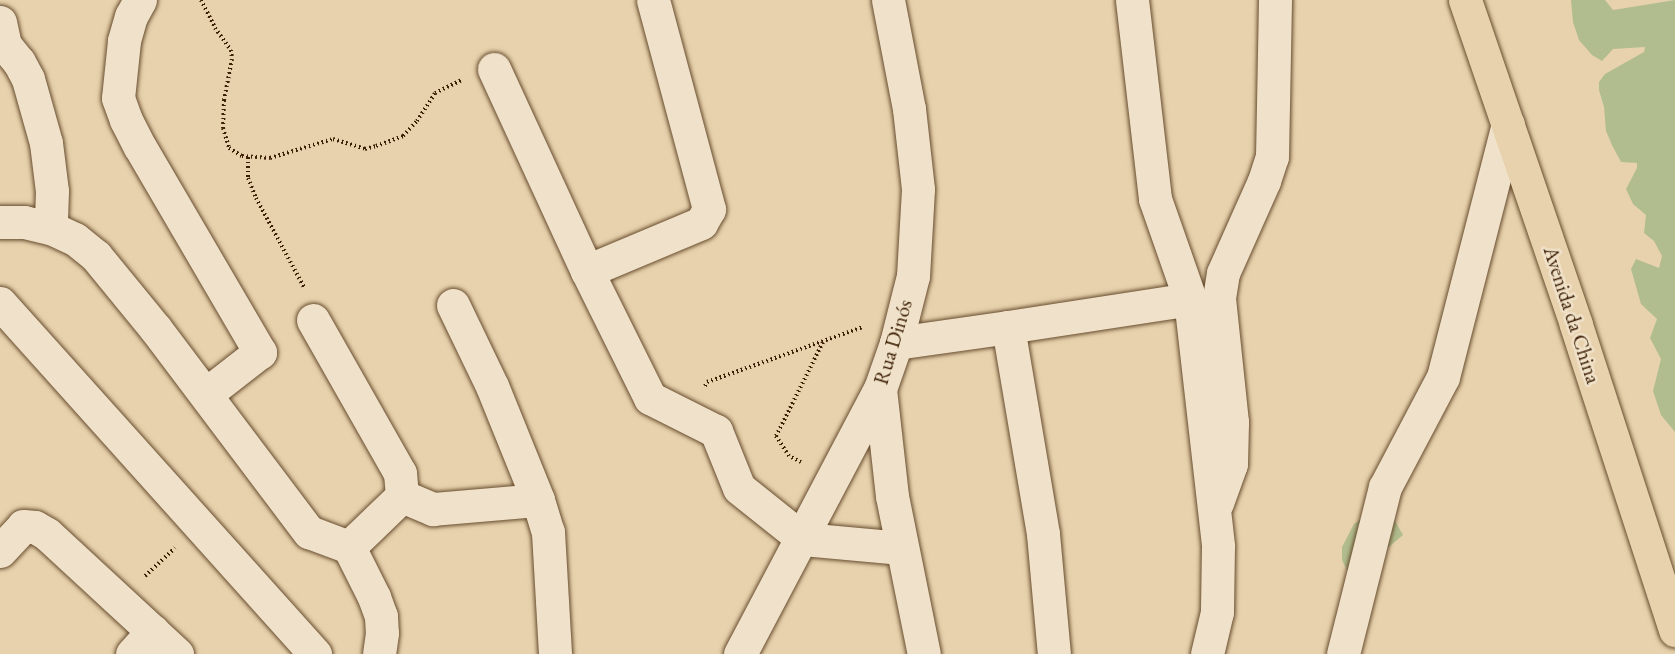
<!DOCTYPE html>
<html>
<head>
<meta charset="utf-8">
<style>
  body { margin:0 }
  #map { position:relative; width:1675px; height:654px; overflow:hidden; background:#e8d2ad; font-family:"EB Garamond",serif }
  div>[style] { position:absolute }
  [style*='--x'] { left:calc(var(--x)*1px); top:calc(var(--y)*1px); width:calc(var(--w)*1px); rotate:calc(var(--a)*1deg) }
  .green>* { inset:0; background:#b1bd8e }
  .path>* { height:4px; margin-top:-2px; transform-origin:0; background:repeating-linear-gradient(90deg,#3c1f04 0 1.5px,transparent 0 4.5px) }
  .roads { filter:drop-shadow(0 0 2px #674c2e) drop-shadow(0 0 2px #674c2e) }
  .minor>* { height:33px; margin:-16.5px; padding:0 16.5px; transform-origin:16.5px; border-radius:16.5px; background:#f0e2ca }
  .major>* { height:33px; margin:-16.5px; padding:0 16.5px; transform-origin:16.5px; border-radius:16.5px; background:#e8d2ad }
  span { translate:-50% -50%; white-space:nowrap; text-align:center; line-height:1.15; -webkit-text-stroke:5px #f0e2ca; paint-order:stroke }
  .street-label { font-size:21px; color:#3c1f04 }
</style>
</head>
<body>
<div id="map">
  <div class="green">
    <i style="clip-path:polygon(1571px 0,1605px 0,1613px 10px,1675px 0,1675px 432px,1661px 415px,1653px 391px,1661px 359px,1650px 338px,1657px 319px,1641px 304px,1631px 269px,1636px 259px,1659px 268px,1662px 256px,1654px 241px,1644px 233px,1646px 215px,1633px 204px,1626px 189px,1637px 168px,1637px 163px,1621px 162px,1612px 145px,1606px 131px,1604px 107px,1599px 90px,1599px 82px,1605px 74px,1644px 52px,1645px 47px,1613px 49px,1602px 61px,1592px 55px,1579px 40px,1573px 22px)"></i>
    <i style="clip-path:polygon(1372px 511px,1386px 512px,1394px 519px,1403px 535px,1384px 551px,1355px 587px,1342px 560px,1342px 547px,1354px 524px)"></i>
  </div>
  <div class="path">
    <i style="--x:201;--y:0;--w:31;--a:63"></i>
    <i style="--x:215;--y:28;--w:27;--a:54"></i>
    <i style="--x:231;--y:50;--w:9;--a:84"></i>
    <i style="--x:232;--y:59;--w:42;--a:101"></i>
    <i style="--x:224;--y:100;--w:28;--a:92"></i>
    <i style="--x:223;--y:128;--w:21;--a:73"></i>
    <i style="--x:229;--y:148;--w:15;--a:32"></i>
    <i style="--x:242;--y:156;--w:28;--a:4"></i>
    <i style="--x:270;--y:158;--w:66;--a:-16.8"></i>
    <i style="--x:333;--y:139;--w:34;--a:17"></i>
    <i style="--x:365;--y:149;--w:11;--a:-15"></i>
    <i style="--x:376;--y:146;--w:29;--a:-20"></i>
    <i style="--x:403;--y:136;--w:21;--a:-47"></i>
    <i style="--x:417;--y:121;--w:33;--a:-57"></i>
    <i style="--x:435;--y:93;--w:30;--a:-26"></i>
    <i style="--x:248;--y:157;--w:21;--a:90"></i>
    <i style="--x:248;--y:178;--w:22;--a:68"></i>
    <i style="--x:256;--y:198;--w:101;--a:61.7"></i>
    <i style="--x:705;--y:386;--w:4;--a:-63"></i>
    <i style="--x:707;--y:382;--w:165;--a:-19.4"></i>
    <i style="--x:801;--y:462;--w:13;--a:-153"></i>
    <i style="--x:789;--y:456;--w:24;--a:-123"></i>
    <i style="--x:776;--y:436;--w:105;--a:-63.4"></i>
    <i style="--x:145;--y:576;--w:41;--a:-43"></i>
  </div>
  <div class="roads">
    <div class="minor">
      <i style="--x:140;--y:0;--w:18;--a:119"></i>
      <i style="--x:131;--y:16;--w:26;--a:106"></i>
      <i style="--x:124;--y:41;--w:57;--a:96"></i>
      <i style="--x:118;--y:98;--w:23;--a:70"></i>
      <i style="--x:126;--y:120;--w:30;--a:63"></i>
      <i style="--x:140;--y:147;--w:238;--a:59.7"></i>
      <i style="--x:260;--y:352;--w:68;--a:142.1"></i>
      <i style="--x:1132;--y:0;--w:200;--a:83.4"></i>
      <i style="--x:1155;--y:199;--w:106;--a:70.7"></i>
      <i style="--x:1190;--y:299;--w:249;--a:83.5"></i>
      <i style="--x:1218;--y:546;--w:66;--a:90.9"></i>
      <i style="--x:1217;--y:612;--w:43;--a:103.4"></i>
      <i style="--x:0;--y:22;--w:24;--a:78"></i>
      <i style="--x:5;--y:45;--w:22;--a:51"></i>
      <i style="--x:19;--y:62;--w:19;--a:62"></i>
      <i style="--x:28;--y:79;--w:66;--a:74.3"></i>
      <i style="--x:46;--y:143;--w:48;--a:82.9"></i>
      <i style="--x:52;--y:191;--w:37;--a:92"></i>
      <i style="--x:494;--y:69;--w:222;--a:65.3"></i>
      <i style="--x:587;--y:271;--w:142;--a:63.6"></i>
      <i style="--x:650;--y:398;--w:74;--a:26.6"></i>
      <i style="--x:716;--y:431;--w:61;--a:68"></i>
      <i style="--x:739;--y:488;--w:82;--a:38.6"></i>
      <i style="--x:803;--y:539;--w:99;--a:5.2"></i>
      <i style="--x:0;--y:222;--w:24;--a:0"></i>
      <i style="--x:24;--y:222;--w:28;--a:13"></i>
      <i style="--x:51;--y:228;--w:26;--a:25"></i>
      <i style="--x:75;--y:239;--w:27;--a:39"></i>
      <i style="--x:96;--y:256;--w:93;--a:50.7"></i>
      <i style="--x:155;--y:328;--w:256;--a:53"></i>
      <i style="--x:309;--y:532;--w:43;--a:20.6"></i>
      <i style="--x:349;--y:547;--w:56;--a:63.4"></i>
      <i style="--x:374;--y:597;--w:20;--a:70"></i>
      <i style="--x:381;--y:616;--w:17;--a:87"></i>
      <i style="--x:382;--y:633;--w:21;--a:98"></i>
      <i style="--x:587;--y:271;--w:124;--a:-22.8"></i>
      <i style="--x:701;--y:223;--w:16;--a:-60"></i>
      <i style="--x:709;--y:209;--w:216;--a:-105"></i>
      <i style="--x:0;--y:303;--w:472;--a:48.1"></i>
      <i style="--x:453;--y:305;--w:90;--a:64.3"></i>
      <i style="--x:492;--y:386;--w:123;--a:68"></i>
      <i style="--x:538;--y:500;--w:34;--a:73"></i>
      <i style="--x:548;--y:532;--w:122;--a:86.7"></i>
      <i style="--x:313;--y:320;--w:176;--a:60.4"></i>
      <i style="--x:400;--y:473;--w:23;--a:85"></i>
      <i style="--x:1008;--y:327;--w:184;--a:-8.7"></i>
      <i style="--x:896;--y:343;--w:113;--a:-8.1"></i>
      <i style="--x:1008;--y:327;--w:210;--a:80.4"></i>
      <i style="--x:1043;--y:534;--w:121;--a:84.8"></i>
      <i style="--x:880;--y:389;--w:108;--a:83.6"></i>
      <i style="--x:892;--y:496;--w:161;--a:78.6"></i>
      <i style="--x:1217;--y:503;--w:41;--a:-70.3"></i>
      <i style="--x:1231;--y:464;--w:42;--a:-88.6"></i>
      <i style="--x:1232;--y:422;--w:125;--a:-96"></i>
      <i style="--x:1219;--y:298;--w:25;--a:-81"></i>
      <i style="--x:1223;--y:273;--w:101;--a:-66"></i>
      <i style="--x:1264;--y:181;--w:25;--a:-72"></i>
      <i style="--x:1272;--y:157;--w:157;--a:-88.9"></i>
      <i style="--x:349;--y:547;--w:74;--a:-43.9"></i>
      <i style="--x:402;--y:496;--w:34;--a:23"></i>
      <i style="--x:433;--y:509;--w:105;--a:-4.9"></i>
      <i style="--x:0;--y:551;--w:34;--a:-47"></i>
      <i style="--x:23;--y:526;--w:12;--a:5"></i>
      <i style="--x:35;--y:527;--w:14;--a:30"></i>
      <i style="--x:47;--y:534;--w:177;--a:42.7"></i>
      <i style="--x:132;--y:654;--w:31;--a:-48"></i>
      <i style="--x:740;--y:654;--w:300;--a:-62.2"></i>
      <i style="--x:880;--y:389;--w:49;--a:-70.8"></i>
      <i style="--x:896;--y:343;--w:69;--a:-75.8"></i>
      <i style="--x:913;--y:276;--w:87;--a:-86.7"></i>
      <i style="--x:918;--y:189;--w:81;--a:-96.4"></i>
      <i style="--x:909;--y:109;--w:111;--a:-100.9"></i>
      <i style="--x:1343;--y:654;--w:172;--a:-75.9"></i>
      <i style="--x:1385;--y:487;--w:124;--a:-62.2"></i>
      <i style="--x:1443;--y:377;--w:261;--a:-75.6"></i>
    </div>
    <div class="major">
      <i style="--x:1465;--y:0;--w:343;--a:71.1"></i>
      <i style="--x:1576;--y:325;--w:321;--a:72"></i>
    </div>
  </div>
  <div class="street-label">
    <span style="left:1572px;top:315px;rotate:72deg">Avenida da China</span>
    <span style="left:893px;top:342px;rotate:-73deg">Rua Dinós</span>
  </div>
</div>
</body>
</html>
